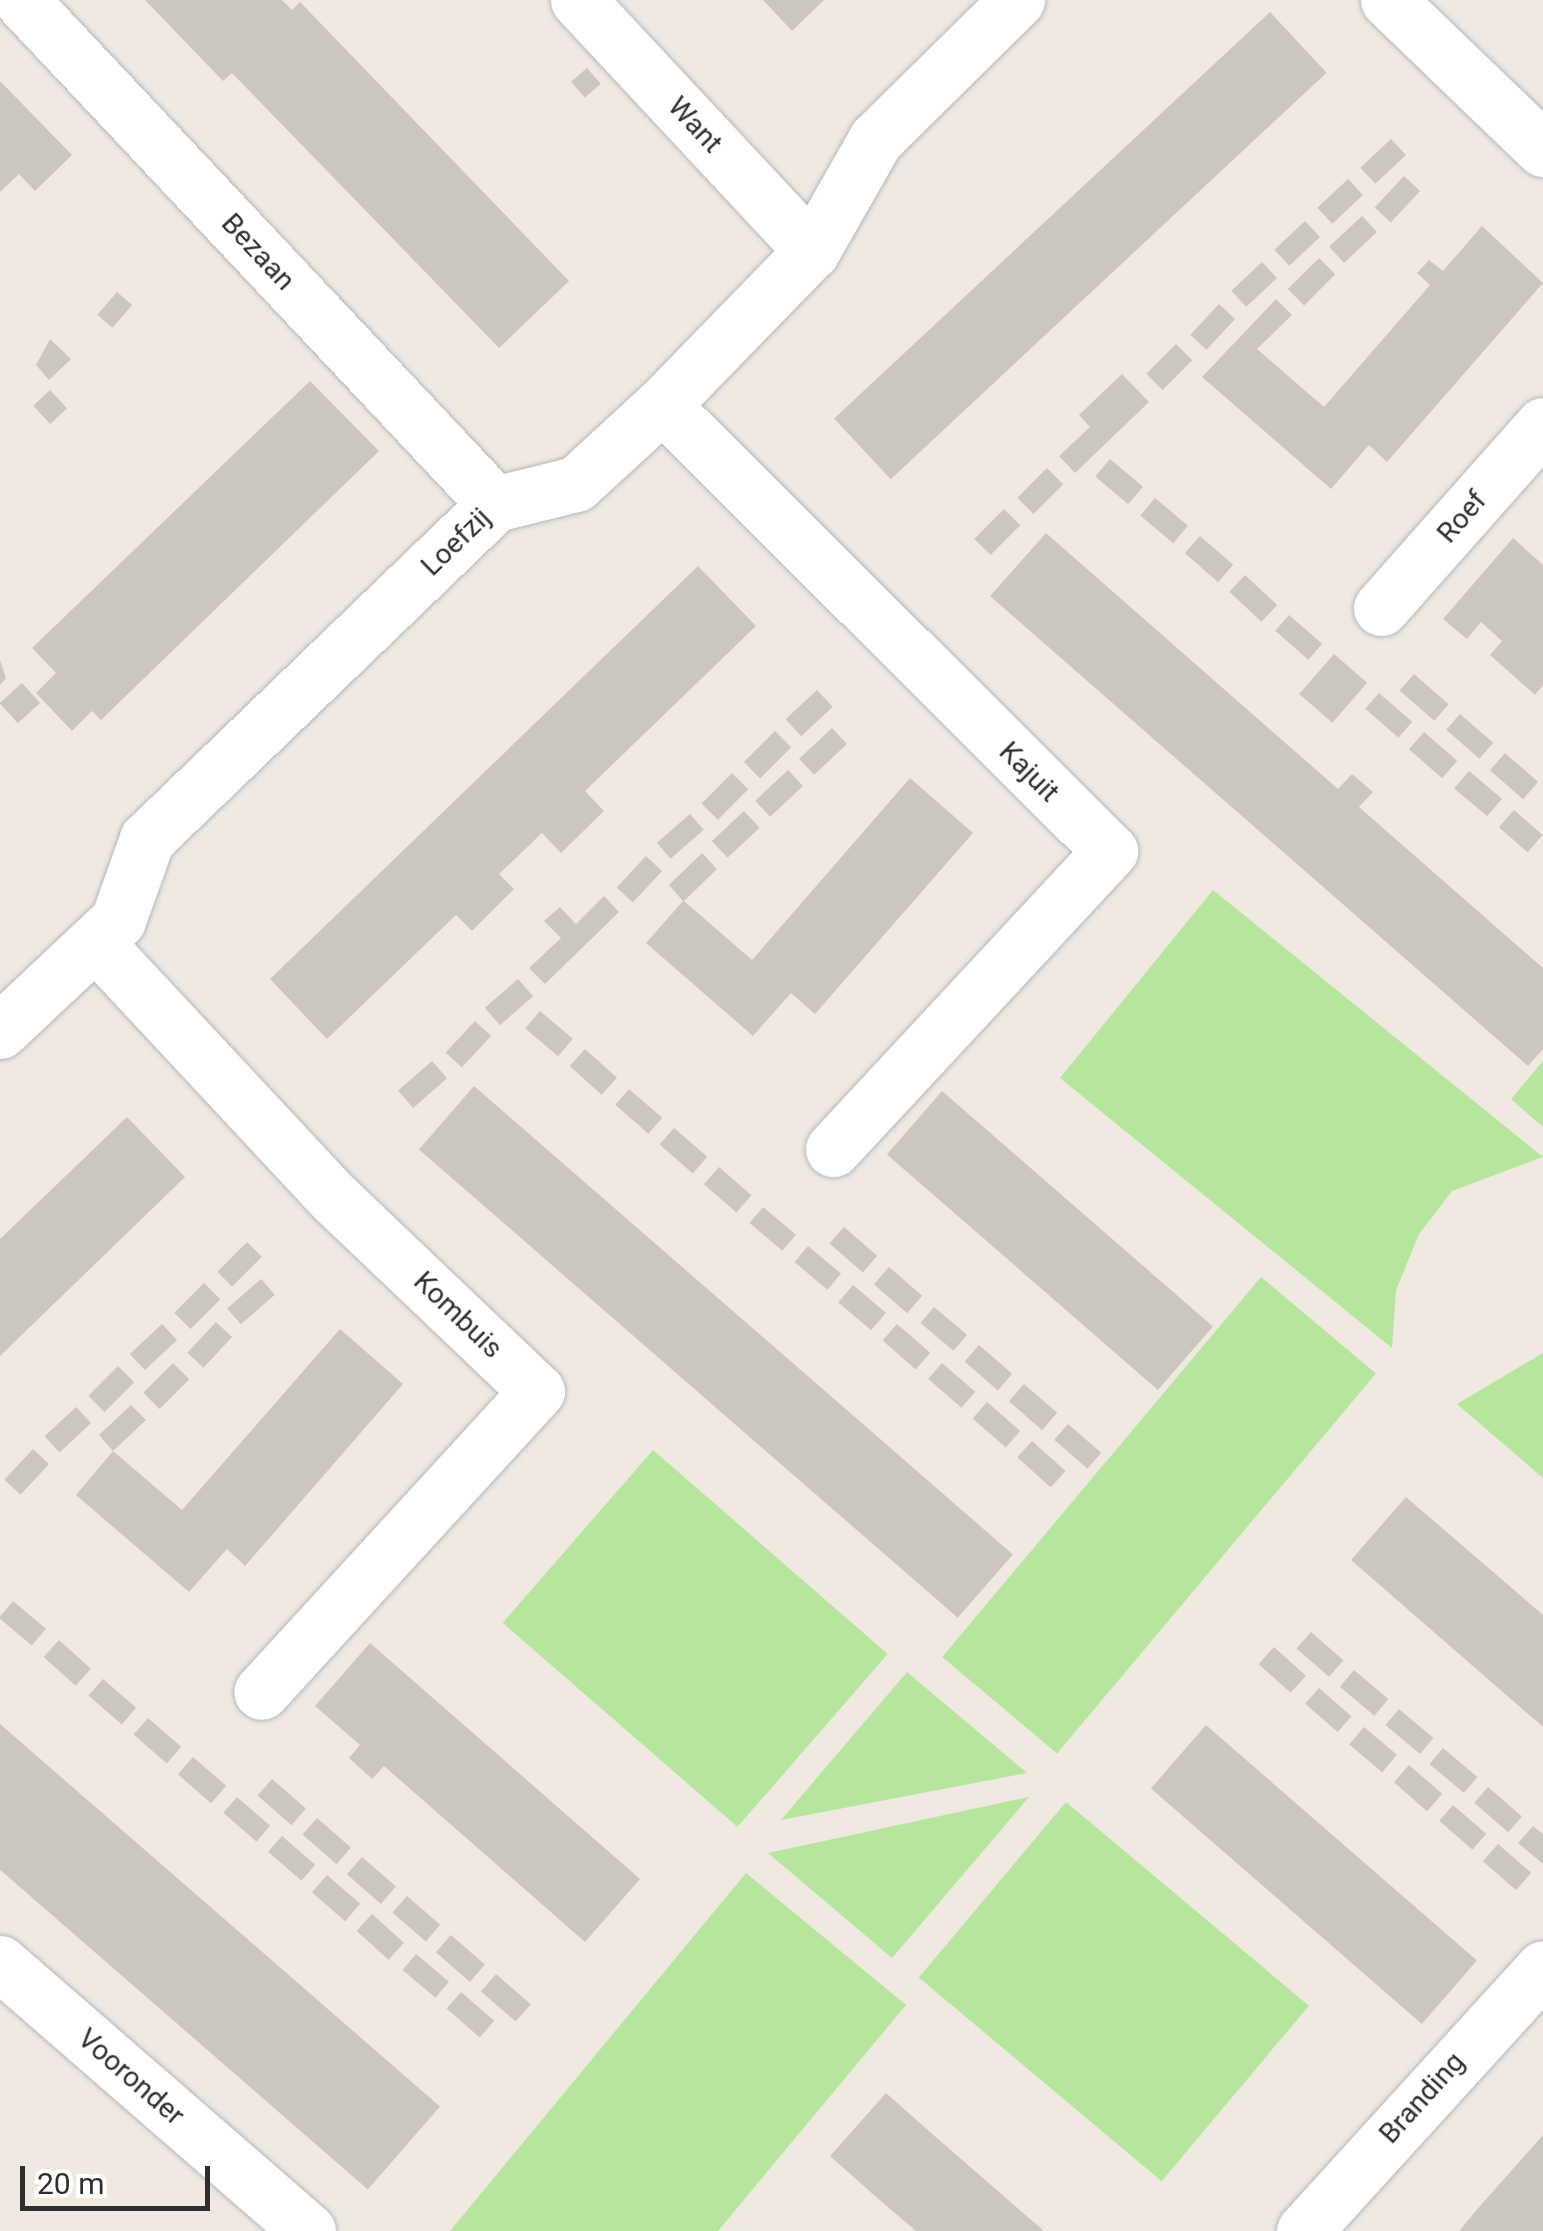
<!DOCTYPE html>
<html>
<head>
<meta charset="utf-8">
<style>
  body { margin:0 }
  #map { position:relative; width:1543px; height:2231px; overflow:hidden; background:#efe9e1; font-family:Roboto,sans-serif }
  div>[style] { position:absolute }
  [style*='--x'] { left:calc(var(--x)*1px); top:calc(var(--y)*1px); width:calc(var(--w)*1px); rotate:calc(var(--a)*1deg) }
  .green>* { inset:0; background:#b6e59e; transform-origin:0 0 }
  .building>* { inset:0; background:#cbc7bf; transform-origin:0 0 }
  .roads { filter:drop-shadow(0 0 2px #b4b7c1) drop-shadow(0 0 2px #b4b7c1) }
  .minor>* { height:55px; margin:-27.5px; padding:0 27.5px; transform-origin:27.5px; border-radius:27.5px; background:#fff }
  span { translate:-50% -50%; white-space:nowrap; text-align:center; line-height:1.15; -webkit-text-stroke:8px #fff; paint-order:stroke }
  .street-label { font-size:28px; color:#2e2e2e }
  .scale { position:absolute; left:20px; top:2166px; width:190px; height:45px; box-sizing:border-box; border:5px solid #2e2e2e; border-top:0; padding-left:12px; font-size:30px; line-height:35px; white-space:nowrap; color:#2e2e2e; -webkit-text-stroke:8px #fff; paint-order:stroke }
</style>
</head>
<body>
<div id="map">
  <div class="green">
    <i style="clip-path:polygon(1213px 890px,1543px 1157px,1452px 1191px,1419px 1234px,1396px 1290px,1392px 1348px,1060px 1078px)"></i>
    <i style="clip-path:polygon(1543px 1061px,1543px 1127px,1511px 1099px)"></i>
    <i style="left:1261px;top:1277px;width:150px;height:496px;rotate:40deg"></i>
    <i style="clip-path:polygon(1543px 1353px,1543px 1478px,1457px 1404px)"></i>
    <i style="left:653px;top:1450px;width:311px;height:229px;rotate:41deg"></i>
    <i style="clip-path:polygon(907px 1672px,1027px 1773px,781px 1820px)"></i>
    <i style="clip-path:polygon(1029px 1797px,892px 1958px,768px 1853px)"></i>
    <i style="left:1066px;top:1802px;width:317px;height:229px;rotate:40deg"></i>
    <i style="clip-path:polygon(746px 1873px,906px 2005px,718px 2231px,450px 2231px)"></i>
  </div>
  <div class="building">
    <i style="clip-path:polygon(145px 0,282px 0,292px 10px,300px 2px,569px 281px,499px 348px,232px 73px,223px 81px)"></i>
    <i style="clip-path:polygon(763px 0,824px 0,792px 31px)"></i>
    <i style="left:1270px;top:12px;width:83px;height:596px;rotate:47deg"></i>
    <i style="left:587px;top:68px;width:21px;height:21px;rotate:49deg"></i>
    <i style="clip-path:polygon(0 81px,72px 155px,35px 191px,19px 174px,0 192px)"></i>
    <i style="left:1391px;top:139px;width:22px;height:42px;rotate:47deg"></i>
    <i style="left:1404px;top:176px;width:22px;height:43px;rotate:43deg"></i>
    <i style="left:1348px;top:179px;width:22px;height:42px;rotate:47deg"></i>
    <i style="left:1362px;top:216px;width:22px;height:45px;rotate:47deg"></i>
    <i style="left:1305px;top:221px;width:22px;height:42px;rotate:47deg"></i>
    <i style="clip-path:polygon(1482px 226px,1543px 283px,1387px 462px,1369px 445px,1331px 489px,1202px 377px,1276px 299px,1292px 315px,1257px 349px,1324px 407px,1430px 285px,1417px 273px,1429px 260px,1443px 271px)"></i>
    <i style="left:1319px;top:258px;width:23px;height:44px;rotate:45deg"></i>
    <i style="left:1262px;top:262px;width:22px;height:42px;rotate:47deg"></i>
    <i style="left:117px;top:292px;width:20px;height:30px;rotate:41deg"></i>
    <i style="left:1219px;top:304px;width:22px;height:42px;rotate:43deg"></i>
    <i style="clip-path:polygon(50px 339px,71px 359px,49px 380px,36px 365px)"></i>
    <i style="left:1176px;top:344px;width:23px;height:42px;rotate:45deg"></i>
    <i style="clip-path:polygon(1122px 374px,1149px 402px,1075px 473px,1059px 456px,1090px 427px,1079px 415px)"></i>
    <i style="clip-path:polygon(310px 381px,379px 451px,101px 720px,92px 711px,72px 731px,36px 693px,56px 673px,32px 648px)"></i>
    <i style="left:50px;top:390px;width:25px;height:23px;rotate:47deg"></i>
    <i style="left:1110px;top:459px;width:43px;height:23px;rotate:40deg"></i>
    <i style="left:1047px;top:468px;width:23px;height:42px;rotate:45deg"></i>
    <i style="left:1155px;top:498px;width:43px;height:23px;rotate:40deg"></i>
    <i style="left:1004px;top:509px;width:23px;height:42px;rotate:45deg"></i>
    <i style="clip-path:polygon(1046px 533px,1338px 789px,1352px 774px,1373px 792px,1359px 807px,1543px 968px,1543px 1049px,1528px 1066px,990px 596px)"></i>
    <i style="left:1200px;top:536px;width:44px;height:23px;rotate:41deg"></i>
    <i style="clip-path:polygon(1513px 538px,1543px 565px,1543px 685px,1535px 695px,1490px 655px,1502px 641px,1481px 622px,1467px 639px,1443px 619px)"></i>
    <i style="clip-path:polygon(698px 566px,756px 626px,585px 791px,604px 811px,561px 853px,542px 833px,499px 874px,514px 889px,472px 931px,456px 915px,327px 1039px,270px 979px)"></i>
    <i style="left:1245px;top:575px;width:44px;height:23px;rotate:43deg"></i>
    <i style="left:1289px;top:615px;width:44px;height:21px;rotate:41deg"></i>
    <i style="left:1334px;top:654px;width:44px;height:53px;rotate:41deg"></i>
    <i style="clip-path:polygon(0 660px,6px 678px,0 685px)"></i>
    <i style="left:1414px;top:674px;width:46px;height:22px;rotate:41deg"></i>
    <i style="left:22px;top:683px;width:27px;height:30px;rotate:48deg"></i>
    <i style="left:817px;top:690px;width:23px;height:43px;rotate:47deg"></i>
    <i style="left:1379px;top:693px;width:44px;height:21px;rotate:41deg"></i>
    <i style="left:1460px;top:714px;width:44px;height:21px;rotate:41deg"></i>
    <i style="left:832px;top:728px;width:22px;height:45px;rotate:47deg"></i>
    <i style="left:775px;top:731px;width:23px;height:44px;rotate:45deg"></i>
    <i style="left:1424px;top:732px;width:44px;height:23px;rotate:41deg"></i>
    <i style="left:1505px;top:753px;width:44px;height:23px;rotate:41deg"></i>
    <i style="left:788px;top:770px;width:22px;height:45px;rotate:47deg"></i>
    <i style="left:1469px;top:771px;width:43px;height:23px;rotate:40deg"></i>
    <i style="left:732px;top:773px;width:23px;height:43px;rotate:45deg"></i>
    <i style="clip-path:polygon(910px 778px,973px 833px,815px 1014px,791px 993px,753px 1036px,646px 943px,683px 901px,669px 885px,702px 853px,717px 869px,684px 901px,752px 960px)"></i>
    <i style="left:1514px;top:810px;width:38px;height:23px;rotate:41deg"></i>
    <i style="left:744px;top:811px;width:23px;height:44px;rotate:47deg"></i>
    <i style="left:690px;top:814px;width:21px;height:44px;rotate:49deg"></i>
    <i style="left:646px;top:856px;width:22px;height:43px;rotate:43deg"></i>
    <i style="clip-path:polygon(604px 896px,619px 912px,545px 984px,529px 968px,561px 938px,544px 921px,560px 907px,576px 924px)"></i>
    <i style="left:518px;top:979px;width:23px;height:44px;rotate:49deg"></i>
    <i style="left:540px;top:1011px;width:43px;height:23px;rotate:40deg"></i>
    <i style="left:475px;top:1021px;width:22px;height:43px;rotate:43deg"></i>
    <i style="left:585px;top:1049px;width:43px;height:23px;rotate:42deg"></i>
    <i style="left:432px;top:1061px;width:23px;height:45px;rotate:49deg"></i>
    <i style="left:474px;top:1086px;width:714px;height:84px;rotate:41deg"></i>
    <i style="left:629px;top:1089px;width:44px;height:21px;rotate:41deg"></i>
    <i style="left:942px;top:1091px;width:359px;height:84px;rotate:41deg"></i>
    <i style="clip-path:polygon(127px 1117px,185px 1177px,0 1356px,0 1239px)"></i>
    <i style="left:674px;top:1128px;width:44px;height:22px;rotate:41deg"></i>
    <i style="left:719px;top:1167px;width:43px;height:23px;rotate:41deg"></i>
    <i style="left:763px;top:1207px;width:43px;height:21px;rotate:40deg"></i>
    <i style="left:844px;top:1227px;width:44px;height:22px;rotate:41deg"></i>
    <i style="left:247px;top:1242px;width:21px;height:42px;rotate:45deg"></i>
    <i style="left:808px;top:1246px;width:43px;height:21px;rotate:40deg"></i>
    <i style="left:889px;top:1267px;width:44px;height:23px;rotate:41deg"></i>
    <i style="left:261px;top:1279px;width:21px;height:45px;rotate:49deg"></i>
    <i style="left:204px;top:1283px;width:23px;height:42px;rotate:45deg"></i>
    <i style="left:853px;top:1285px;width:43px;height:23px;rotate:40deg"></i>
    <i style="left:934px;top:1307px;width:43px;height:21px;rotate:40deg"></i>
    <i style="left:216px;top:1322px;width:22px;height:42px;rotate:43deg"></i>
    <i style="left:162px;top:1324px;width:22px;height:44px;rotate:47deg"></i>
    <i style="left:897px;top:1324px;width:44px;height:22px;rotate:41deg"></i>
    <i style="clip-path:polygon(340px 1329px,403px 1384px,245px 1566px,227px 1549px,189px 1592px,76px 1495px,113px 1451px,99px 1435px,131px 1405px,146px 1420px,113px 1451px,182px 1510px)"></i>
    <i style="left:979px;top:1345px;width:44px;height:22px;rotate:41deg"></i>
    <i style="left:173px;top:1363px;width:23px;height:42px;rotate:45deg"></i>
    <i style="left:942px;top:1363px;width:44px;height:21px;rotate:41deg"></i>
    <i style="left:118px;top:1366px;width:23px;height:42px;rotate:45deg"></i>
    <i style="left:1024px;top:1384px;width:44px;height:23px;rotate:41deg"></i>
    <i style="left:987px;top:1402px;width:44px;height:22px;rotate:41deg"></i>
    <i style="left:76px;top:1407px;width:22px;height:43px;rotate:47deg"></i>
    <i style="left:1068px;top:1424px;width:44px;height:21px;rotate:41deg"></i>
    <i style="left:1032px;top:1441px;width:45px;height:22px;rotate:42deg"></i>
    <i style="left:33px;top:1449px;width:22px;height:42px;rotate:43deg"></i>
    <i style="clip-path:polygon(1406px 1497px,1543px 1615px,1543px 1727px,1351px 1560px)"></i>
    <i style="left:13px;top:1601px;width:43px;height:22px;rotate:40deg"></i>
    <i style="left:1311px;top:1632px;width:43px;height:22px;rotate:41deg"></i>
    <i style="left:59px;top:1640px;width:43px;height:23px;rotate:42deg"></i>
    <i style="clip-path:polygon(370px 1643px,640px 1879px,585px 1942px,384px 1766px,372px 1779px,349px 1758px,360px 1745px,315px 1706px)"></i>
    <i style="left:1274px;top:1647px;width:43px;height:23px;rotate:42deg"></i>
    <i style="left:1354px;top:1670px;width:45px;height:22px;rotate:40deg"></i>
    <i style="left:103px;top:1679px;width:44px;height:22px;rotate:41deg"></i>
    <i style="left:1319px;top:1688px;width:43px;height:21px;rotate:41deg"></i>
    <i style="left:1399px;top:1709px;width:45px;height:21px;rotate:40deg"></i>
    <i style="left:148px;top:1718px;width:44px;height:22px;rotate:41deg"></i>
    <i style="left:0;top:1724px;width:583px;height:110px;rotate:41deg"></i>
    <i style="left:1206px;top:1725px;width:359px;height:84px;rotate:41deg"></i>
    <i style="left:1364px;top:1727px;width:43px;height:23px;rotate:40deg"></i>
    <i style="left:1443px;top:1748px;width:45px;height:21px;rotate:40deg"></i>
    <i style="left:193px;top:1757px;width:44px;height:23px;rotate:41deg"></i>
    <i style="left:1409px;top:1765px;width:44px;height:23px;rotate:41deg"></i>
    <i style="left:272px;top:1779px;width:45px;height:22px;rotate:41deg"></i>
    <i style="left:1488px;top:1787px;width:45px;height:21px;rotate:41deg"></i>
    <i style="left:237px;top:1797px;width:44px;height:21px;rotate:41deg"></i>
    <i style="left:1453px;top:1805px;width:44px;height:21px;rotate:41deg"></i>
    <i style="left:317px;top:1818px;width:45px;height:22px;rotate:41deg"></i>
    <i style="clip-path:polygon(1533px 1826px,1543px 1834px,1543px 1864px,1518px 1843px)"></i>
    <i style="left:282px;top:1836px;width:44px;height:21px;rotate:41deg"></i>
    <i style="left:1498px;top:1844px;width:44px;height:23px;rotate:41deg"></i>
    <i style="left:362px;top:1857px;width:45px;height:23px;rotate:41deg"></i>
    <i style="left:327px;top:1875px;width:44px;height:23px;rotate:41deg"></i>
    <i style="left:407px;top:1896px;width:44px;height:22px;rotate:41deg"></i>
    <i style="left:372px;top:1914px;width:43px;height:23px;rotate:42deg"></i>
    <i style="left:451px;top:1935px;width:45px;height:23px;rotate:41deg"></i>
    <i style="left:416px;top:1954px;width:43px;height:21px;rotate:40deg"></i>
    <i style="left:496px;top:1974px;width:46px;height:23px;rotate:41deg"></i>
    <i style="left:461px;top:1992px;width:44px;height:22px;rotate:41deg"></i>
    <i style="clip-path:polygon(886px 2093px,930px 2132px,1044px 2231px,916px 2231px,875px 2196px,830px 2156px)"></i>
    <i style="clip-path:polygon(1543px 2135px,1543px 2231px,1459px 2231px,1480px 2206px)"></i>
  </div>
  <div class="roads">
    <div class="minor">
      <i style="--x:21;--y:0;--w:692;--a:46.76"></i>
      <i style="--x:578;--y:0;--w:343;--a:47"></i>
      <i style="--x:1388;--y:0;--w:215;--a:43.9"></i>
      <i style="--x:662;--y:405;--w:632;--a:44.87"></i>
      <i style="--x:1110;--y:851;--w:407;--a:132.9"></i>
      <i style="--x:1381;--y:608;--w:244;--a:-48.5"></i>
      <i style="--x:96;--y:943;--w:349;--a:47"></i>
      <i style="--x:334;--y:1198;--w:280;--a:43.6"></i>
      <i style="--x:537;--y:1391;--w:408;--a:132.5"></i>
      <i style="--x:0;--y:1031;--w:162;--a:-43.2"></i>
      <i style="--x:118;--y:920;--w:86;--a:-70.3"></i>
      <i style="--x:147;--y:839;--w:483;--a:-43.9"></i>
      <i style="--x:495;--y:504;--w:83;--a:-13.9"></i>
      <i style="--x:576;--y:484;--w:117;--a:-42.6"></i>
      <i style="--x:662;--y:405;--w:215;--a:-45.8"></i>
      <i style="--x:812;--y:251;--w:129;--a:-60.3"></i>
      <i style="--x:876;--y:139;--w:198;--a:-44.6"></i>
      <i style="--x:0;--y:1963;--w:408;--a:41"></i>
      <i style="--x:1304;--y:2231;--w:355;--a:-47.7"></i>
    </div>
  </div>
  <div class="street-label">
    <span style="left:695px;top:125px;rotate:47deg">Want</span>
    <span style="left:258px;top:252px;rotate:47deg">Bezaan</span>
    <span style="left:1462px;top:517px;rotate:-49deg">Roef</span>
    <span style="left:456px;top:542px;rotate:-44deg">Loefzij</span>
    <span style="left:1029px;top:772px;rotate:45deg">Kajuit</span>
    <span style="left:458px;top:1315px;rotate:44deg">Kombuis</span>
    <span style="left:131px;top:2077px;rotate:41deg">Vooronder</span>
    <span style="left:1422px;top:2098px;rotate:-48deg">Branding</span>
  </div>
  <div class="scale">20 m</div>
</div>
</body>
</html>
